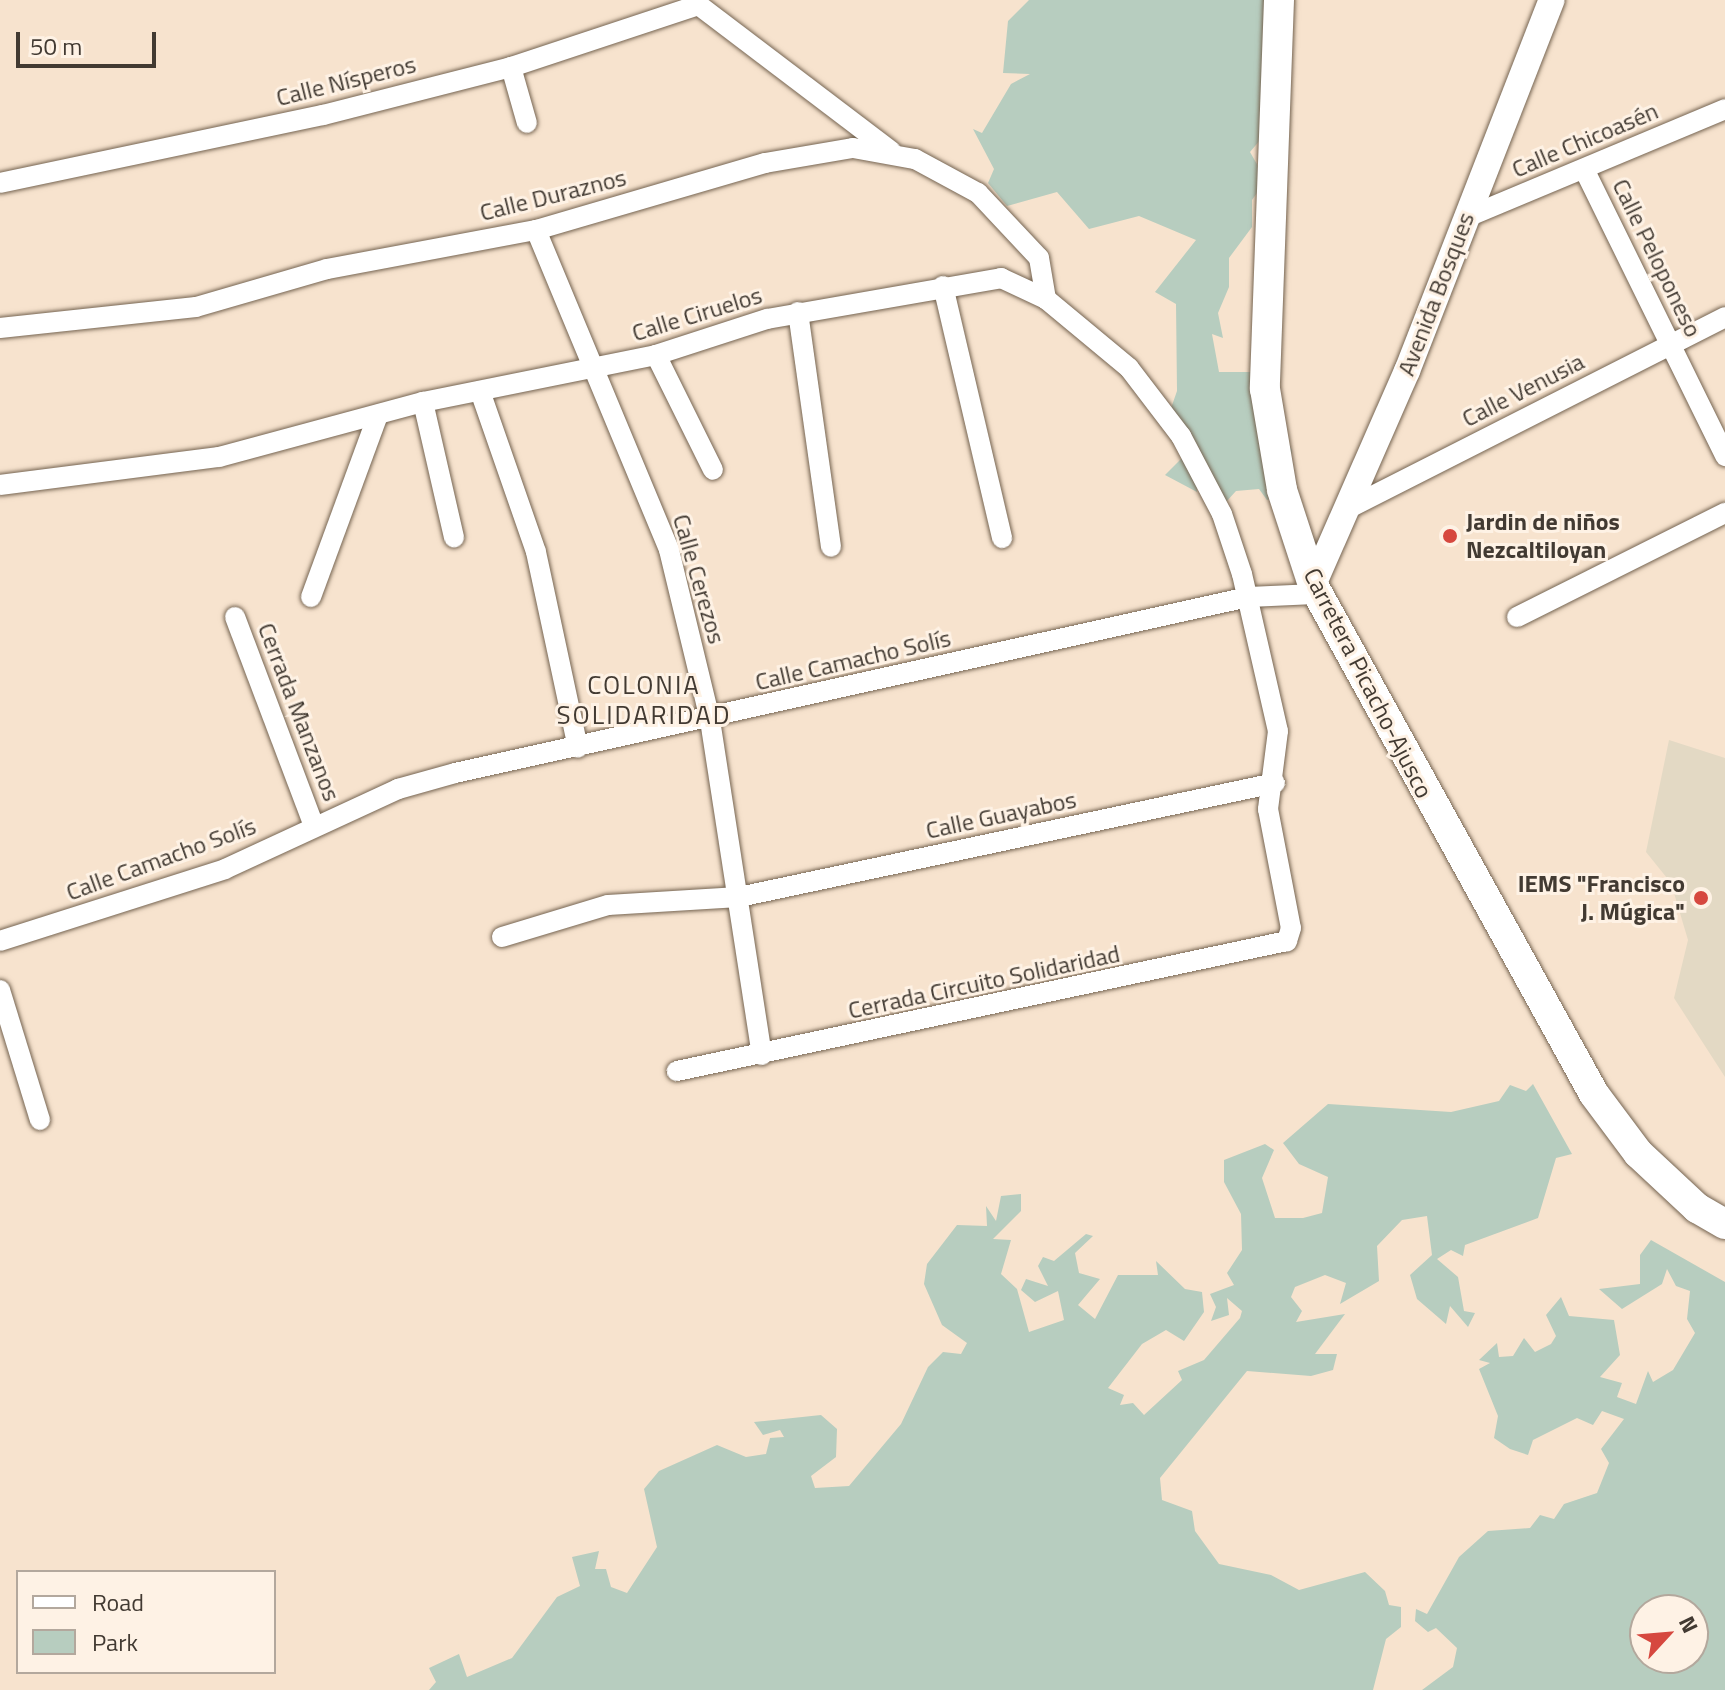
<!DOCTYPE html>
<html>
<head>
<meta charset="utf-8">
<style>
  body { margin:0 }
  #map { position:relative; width:1725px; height:1690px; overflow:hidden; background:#f7e3ce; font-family:"Titillium Web",sans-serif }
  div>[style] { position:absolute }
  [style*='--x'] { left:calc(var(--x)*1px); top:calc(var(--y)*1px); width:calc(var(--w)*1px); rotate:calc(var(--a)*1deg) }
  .education>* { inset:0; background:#e3d9c4 }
  .green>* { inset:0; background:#b7cdbf }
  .roads { filter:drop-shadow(0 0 2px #756451) drop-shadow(0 0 2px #756451) }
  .minor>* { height:20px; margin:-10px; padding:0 10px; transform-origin:10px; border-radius:10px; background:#fff }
  .tertiary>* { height:26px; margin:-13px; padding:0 13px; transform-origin:13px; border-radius:13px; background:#fff }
  .secondary>* { height:30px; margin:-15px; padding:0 15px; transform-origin:15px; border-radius:15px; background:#fff }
  .dots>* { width:22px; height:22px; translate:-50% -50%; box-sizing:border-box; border:4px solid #fef2e5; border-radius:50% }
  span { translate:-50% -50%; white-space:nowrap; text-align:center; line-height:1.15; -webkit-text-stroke:6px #fef2e5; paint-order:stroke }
  .street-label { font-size:24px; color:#423a32 }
  .poi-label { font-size:24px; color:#423a32; font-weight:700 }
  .left { translate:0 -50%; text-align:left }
  .right { translate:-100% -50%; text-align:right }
  .neighbourhood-label { font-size:26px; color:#423a32; letter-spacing:2px }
  .legend { position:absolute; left:16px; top:1570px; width:260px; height:104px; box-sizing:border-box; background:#fef2e5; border:2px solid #b3a89d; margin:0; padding:10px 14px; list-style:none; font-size:24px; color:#423a32 }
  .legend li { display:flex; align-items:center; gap:16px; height:40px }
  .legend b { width:40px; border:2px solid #b3a89d }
  .north { position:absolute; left:1629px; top:1594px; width:80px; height:80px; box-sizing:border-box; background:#fef2e5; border:2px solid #b3a89d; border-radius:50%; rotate:64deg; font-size:22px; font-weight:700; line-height:32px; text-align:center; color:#423a32 }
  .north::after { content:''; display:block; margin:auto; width:28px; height:36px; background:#d6483f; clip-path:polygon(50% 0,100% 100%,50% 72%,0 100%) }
  .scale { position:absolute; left:16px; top:32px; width:140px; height:36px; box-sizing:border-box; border:4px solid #423a32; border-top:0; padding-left:10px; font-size:24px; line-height:28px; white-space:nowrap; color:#423a32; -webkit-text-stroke:6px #fef2e5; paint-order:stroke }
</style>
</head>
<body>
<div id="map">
  <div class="education">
    <i style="clip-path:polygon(1669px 740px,1725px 758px,1725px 1077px,1674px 998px,1688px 940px,1671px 883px,1646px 852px)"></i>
  </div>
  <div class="green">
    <i style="clip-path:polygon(1029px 0,1285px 0,1266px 133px,1250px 152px,1266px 180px,1252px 200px,1252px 227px,1229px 258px,1229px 287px,1218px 313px,1223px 338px,1212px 334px,1219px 372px,1253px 372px,1292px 450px,1284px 496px,1267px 500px,1259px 489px,1236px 491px,1226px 502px,1216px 483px,1197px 478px,1197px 492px,1165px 475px,1182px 458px,1169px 414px,1177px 391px,1176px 304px,1155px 292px,1196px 240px,1139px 216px,1089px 229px,1057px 192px,1007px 206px,988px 183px,994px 169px,973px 129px,982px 133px,1011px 84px,1030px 74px,1003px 73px,1008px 21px)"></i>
    <i style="clip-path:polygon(1533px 1084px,1572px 1154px,1556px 1158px,1538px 1218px,1465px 1245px,1463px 1256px,1451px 1250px,1437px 1259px,1458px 1277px,1464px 1311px,1475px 1313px,1468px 1327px,1450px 1306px,1446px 1324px,1417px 1299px,1410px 1275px,1432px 1255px,1427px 1216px,1402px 1220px,1377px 1246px,1379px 1281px,1340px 1304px,1346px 1283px,1325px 1275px,1295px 1287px,1291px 1297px,1302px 1311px,1296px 1322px,1345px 1314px,1315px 1354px,1337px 1354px,1333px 1370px,1311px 1376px,1247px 1371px,1160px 1478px,1162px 1500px,1192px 1511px,1195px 1531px,1219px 1564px,1271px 1575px,1299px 1590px,1365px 1572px,1385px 1591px,1389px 1605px,1401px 1607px,1401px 1627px,1386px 1639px,1373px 1690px,429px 1690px,436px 1682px,429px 1668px,459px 1654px,467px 1677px,512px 1658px,557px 1597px,580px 1586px,572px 1557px,599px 1551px,595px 1569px,606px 1569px,611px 1587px,627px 1593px,657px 1547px,644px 1489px,659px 1471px,717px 1445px,746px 1457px,766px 1454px,770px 1438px,784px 1437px,780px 1430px,763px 1435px,754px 1422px,821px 1415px,837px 1429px,836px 1457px,811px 1476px,815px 1488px,849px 1486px,901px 1424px,928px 1367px,943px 1352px,961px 1354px,967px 1343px,942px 1325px,924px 1284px,927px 1264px,957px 1225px,987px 1226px,986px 1206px,996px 1221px,1001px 1196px,1021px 1194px,1021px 1211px,993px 1239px,1011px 1240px,1001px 1274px,1017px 1289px,1029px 1332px,1064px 1320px,1058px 1291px,1035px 1302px,1021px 1290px,1026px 1279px,1048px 1286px,1038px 1266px,1043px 1257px,1054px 1261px,1086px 1234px,1093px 1236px,1075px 1253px,1079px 1273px,1100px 1279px,1078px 1305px,1095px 1319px,1118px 1275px,1158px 1275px,1156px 1261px,1185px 1289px,1202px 1292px,1204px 1312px,1184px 1341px,1166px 1330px,1142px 1344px,1108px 1388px,1124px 1395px,1120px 1405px,1133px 1403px,1144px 1415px,1182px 1380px,1178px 1371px,1204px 1360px,1240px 1318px,1242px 1311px,1227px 1298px,1229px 1315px,1211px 1321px,1216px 1307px,1210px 1294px,1234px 1285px,1227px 1273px,1242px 1250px,1241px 1214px,1224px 1182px,1224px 1160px,1265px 1144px,1274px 1150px,1262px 1178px,1275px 1218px,1303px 1218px,1322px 1213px,1328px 1177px,1299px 1164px,1283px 1143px,1328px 1104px,1451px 1112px,1499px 1101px,1510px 1085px,1526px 1091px)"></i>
    <i style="clip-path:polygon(evenodd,1651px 1240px,1725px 1282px,1725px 1690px,1422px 1690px,1453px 1667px,1457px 1648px,1436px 1628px,1428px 1632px,1415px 1621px,1416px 1609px,1427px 1614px,1459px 1557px,1488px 1531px,1530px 1528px,1540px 1515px,1554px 1519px,1564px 1504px,1597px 1493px,1609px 1463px,1601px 1449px,1624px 1419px,1602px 1411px,1593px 1425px,1577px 1418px,1533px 1440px,1528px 1455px,1510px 1449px,1494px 1438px,1498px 1416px,1479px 1369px,1490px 1363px,1479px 1360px,1497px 1343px,1499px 1357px,1513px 1356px,1524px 1338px,1535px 1352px,1551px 1344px,1556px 1336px,1546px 1315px,1561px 1297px,1569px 1316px,1614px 1320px,1620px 1355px,1600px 1377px,1622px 1383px,1617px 1397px,1636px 1404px,1648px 1371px,1653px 1382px,1673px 1370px,1695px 1333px,1687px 1319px,1690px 1291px,1676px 1286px,1667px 1269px,1662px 1284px,1622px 1309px,1599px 1289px,1640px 1284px,1640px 1255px,1651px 1240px,1693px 1610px,1693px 1658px,1645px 1658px,1645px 1610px,1693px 1610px)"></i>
  </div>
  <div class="roads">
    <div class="minor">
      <i style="--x:692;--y:0;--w:250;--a:37.2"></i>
      <i style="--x:511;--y:67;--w:58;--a:74.1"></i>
      <i style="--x:1584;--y:169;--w:320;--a:63.8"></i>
      <i style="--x:0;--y:183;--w:330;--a:-11.9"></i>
      <i style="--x:323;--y:115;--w:194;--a:-14.3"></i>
      <i style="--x:511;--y:67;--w:197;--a:-18.3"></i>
      <i style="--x:1465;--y:218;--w:282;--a:-22.7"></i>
      <i style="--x:536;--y:230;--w:347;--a:67.4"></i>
      <i style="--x:669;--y:550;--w:175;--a:76.4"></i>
      <i style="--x:710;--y:720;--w:339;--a:81.2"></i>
      <i style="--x:943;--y:286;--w:259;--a:76.8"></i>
      <i style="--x:798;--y:312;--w:237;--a:82"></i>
      <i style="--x:0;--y:328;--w:197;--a:-6.1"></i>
      <i style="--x:196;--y:307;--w:136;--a:-16.2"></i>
      <i style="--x:327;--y:269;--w:213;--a:-10.6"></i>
      <i style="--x:536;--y:230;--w:239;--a:-16.3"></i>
      <i style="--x:765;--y:163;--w:89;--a:-9.7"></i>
      <i style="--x:853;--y:148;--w:63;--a:10.1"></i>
      <i style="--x:915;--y:159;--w:72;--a:28.4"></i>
      <i style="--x:978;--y:193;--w:89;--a:46.8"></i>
      <i style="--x:1039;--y:258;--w:42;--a:80.3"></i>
      <i style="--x:656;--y:355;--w:128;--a:63.6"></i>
      <i style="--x:480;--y:391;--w:170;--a:70.8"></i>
      <i style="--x:536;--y:552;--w:200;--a:77.9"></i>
      <i style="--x:423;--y:402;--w:139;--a:77.1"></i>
      <i style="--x:0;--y:485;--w:221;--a:-7.3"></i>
      <i style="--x:219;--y:457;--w:211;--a:-15.1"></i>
      <i style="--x:423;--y:402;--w:238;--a:-11.4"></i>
      <i style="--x:656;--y:355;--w:117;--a:-18"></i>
      <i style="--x:767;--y:319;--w:238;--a:-9.9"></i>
      <i style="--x:1001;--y:278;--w:50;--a:25"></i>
      <i style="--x:1046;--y:299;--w:108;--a:39.7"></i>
      <i style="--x:1129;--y:368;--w:86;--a:52.6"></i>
      <i style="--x:1181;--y:436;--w:88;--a:62.3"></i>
      <i style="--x:1222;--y:514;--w:63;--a:71.6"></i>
      <i style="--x:1242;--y:574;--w:161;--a:77.1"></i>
      <i style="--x:1278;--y:731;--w:79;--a:97.3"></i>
      <i style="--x:1268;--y:809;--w:121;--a:79.1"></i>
      <i style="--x:1291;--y:928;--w:14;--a:107"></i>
      <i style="--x:1287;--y:941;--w:624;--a:167.97"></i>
      <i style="--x:1345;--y:510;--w:426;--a:-26.9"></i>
      <i style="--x:311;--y:597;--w:194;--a:-69.8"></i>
      <i style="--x:235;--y:617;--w:223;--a:69.3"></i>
      <i style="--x:1517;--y:617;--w:233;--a:-26.6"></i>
      <i style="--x:502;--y:937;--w:111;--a:-16.8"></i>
      <i style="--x:608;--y:905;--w:131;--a:-3.5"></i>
      <i style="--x:739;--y:897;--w:548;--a:-12.01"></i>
      <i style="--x:0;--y:941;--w:236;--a:-17.7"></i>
      <i style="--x:225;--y:869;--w:191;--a:-24.8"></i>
      <i style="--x:398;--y:789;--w:59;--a:-15.7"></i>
      <i style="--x:455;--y:773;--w:812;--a:-12.51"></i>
      <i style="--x:1248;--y:597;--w:68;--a:-2.5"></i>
      <i style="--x:0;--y:990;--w:136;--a:72.9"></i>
    </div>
    <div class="tertiary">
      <i style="--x:1313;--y:585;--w:234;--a:-66.3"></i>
      <i style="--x:1407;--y:371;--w:398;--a:-68.7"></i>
    </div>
    <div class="secondary">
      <i style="--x:1279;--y:0;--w:389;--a:92.1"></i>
      <i style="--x:1265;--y:389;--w:102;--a:80.4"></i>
      <i style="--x:1282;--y:490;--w:100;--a:71.9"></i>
      <i style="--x:1313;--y:585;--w:581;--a:61.1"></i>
      <i style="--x:1594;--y:1094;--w:74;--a:53.3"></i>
      <i style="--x:1638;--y:1153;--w:81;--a:43"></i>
      <i style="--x:1697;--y:1208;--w:32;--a:30"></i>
    </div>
  </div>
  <div class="dots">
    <i style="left:1450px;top:536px;background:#d6483f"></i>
    <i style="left:1701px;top:898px;background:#d6483f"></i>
  </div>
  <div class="street-label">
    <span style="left:346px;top:81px;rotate:-14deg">Calle Nísperos</span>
    <span style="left:1585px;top:140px;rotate:-23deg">Calle Chicoasén</span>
    <span style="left:553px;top:195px;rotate:-14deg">Calle Duraznos</span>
    <span style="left:1657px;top:258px;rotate:64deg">Calle Peloponeso</span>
    <span style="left:1436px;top:294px;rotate:-69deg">Avenida Bosques</span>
    <span style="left:697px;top:314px;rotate:-17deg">Calle Ciruelos</span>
    <span style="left:1523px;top:390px;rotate:-27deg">Calle Venusia</span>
    <span style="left:699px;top:579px;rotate:74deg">Calle Cerezos</span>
    <span style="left:853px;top:660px;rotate:-13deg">Calle Camacho Solís</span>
    <span style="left:1368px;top:683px;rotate:63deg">Carretera Picacho-Ajusco</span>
    <span style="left:299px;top:712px;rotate:69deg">Cerrada Manzanos</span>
    <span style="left:1001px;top:815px;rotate:-12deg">Calle Guayabos</span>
    <span style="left:161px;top:859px;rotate:-20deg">Calle Camacho Solís</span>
    <span style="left:984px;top:982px;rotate:-12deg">Cerrada Circuito Solidaridad</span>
  </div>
  <div class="poi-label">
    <span class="left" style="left:1466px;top:536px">Jardin de niños<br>Nezcaltiloyan</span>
    <span class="right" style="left:1685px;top:898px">IEMS "Francisco<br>J. Múgica"</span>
  </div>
  <div class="neighbourhood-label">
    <span style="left:644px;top:700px">COLONIA<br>SOLIDARIDAD</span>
  </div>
  <ul class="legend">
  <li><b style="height:10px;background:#fff"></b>Road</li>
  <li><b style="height:22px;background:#b7cdbf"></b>Park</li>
  </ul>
  <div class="north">N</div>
  <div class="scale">50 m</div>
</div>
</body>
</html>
